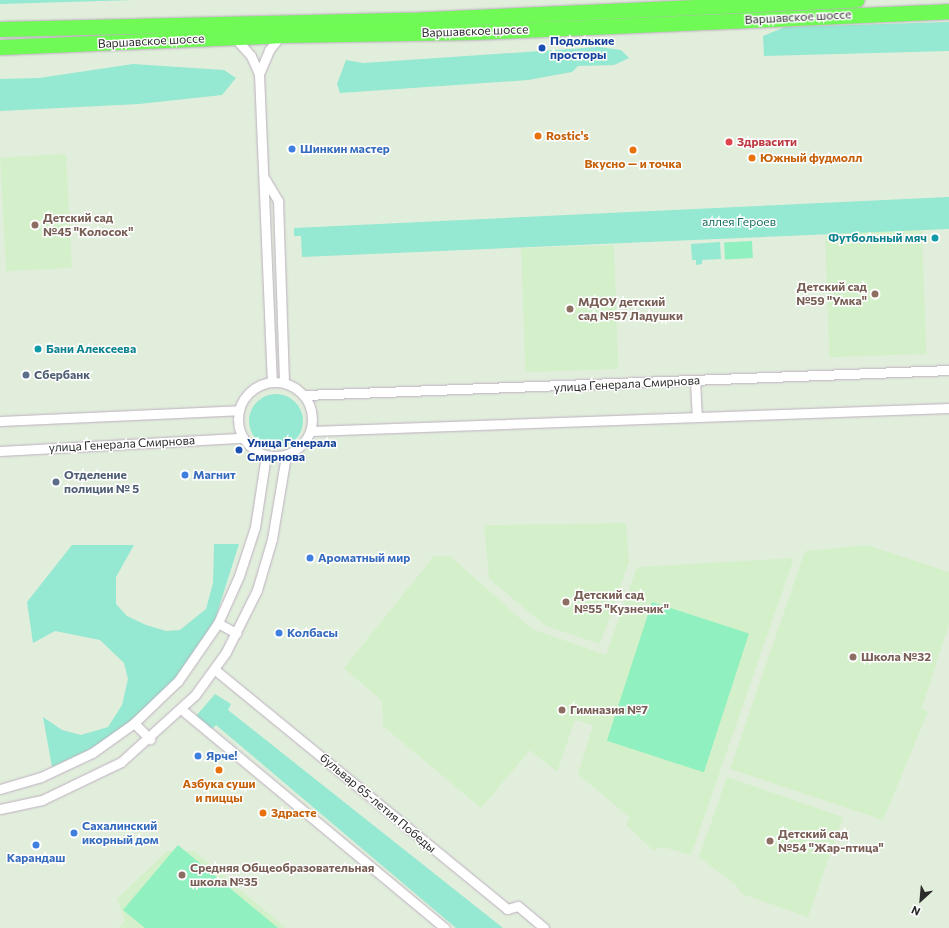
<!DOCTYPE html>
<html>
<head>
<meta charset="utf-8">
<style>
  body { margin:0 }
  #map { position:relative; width:949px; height:928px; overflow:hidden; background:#e2eedc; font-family:Commissioner,sans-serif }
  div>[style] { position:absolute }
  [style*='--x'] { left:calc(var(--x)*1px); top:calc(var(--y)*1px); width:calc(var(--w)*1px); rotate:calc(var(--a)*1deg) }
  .education>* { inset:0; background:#d4f0ca; transform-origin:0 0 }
  .green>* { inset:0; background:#95e8d1 }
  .round { border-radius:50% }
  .pitch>* { inset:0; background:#90f0bf; transform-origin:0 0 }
  .roads { filter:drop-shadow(0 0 1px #bdb0c0) drop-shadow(0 0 1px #bdb0c0) }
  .minor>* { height:9px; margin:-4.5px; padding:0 4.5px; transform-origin:4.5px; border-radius:4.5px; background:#fff }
  .minor>.ring { margin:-4.5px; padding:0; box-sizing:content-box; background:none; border:9px solid #fff; border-radius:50% }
  .primary>* { height:15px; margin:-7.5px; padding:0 7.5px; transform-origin:7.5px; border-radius:7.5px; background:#70fa55 }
  .dots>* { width:11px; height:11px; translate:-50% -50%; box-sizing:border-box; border:2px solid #fff; border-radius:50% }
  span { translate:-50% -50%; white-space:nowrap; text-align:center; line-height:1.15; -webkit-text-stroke:3px #fff; paint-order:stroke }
  .street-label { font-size:12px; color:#2b2b2b }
  .transit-label { font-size:12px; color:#164399; font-weight:700 }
  .left { translate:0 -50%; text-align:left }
  .food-label { font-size:12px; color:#c56008; font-weight:700 }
  .health-label { font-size:12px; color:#be3a42; font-weight:700 }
  .shop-label { font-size:12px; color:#366cbe; font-weight:700 }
  .education-label { font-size:12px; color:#785e54; font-weight:700 }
  .right { translate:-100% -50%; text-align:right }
  .park-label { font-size:12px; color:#156d61 }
  .culture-label { font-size:12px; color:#0d838f; font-weight:700 }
  .service-label { font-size:12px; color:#4e5e75; font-weight:700 }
  .north { position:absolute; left:901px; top:880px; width:40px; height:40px; -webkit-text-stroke:3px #fff; paint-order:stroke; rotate:206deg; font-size:11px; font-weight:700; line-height:16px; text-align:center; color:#2b2b2b }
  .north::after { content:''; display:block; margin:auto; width:14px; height:18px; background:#2b2b2b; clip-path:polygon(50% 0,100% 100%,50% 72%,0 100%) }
</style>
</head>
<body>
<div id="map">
  <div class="education">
    <i style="left:66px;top:154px;width:114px;height:66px;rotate:87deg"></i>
    <i style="left:922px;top:230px;width:124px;height:97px;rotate:88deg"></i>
    <i style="left:614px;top:245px;width:124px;height:93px;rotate:88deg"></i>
    <i style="clip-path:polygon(626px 523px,629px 562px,600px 644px,546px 626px,489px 579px,484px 525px)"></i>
    <i style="clip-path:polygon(867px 545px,949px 572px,949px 624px,922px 708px,928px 712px,883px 820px,730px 769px,805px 551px)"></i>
    <i style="clip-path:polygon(434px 556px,450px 556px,532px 629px,606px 655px,637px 567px,794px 558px,691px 855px,663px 847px,653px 850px,626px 825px,630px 818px,578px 774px,593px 725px,575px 720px,557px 772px,530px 750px,481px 808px,383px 726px,382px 701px,344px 668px)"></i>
    <i style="clip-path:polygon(727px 777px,843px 817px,808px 917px,742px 894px,736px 885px,699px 857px)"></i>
    <i style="clip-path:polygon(167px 851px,194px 851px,286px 928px,119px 928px,125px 921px,117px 899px)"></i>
  </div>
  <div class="green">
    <i style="clip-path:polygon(0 0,134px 0,0 4px)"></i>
    <i style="clip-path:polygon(949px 22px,949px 51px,764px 56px,763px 36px,785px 27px)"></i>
    <i style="clip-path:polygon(599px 47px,621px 50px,629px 58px,614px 65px,578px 66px,572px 72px,528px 80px,340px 93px,337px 84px,346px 60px,363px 63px)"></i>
    <i style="clip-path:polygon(133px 64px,224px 70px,236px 78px,222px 95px,139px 104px,0 111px,0 79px,39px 78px)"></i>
    <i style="clip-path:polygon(949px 197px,949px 229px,302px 257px,301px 236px,294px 236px,294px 228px)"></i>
    <i style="clip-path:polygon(720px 242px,721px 259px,702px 260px,702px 264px,696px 265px,696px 260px,692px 260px,691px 244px)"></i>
    <i class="round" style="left:249px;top:394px;width:54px;height:54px"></i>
    <i style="clip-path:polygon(214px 544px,239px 544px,213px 626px,192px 656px,172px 682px,130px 722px,98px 745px,52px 767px,43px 717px,62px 730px,81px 735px,108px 727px,122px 705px,128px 679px,124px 663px,100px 640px,55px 631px,33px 643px,27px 602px,72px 545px,134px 545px,116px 577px,116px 604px,127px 616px,146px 625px,166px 631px,180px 630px,206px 609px,213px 583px)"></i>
    <i style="clip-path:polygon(215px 694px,231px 704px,228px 710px,503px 928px,456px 928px,216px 725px,212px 729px,196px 716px)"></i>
  </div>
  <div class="pitch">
    <i style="left:752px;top:241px;width:17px;height:28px;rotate:87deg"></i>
    <i style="left:652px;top:602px;width:102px;height:146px;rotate:18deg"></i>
    <i style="clip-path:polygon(178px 845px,278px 928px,145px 928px,123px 910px)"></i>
  </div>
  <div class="roads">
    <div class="minor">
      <i style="--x:234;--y:37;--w:25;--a:48"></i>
      <i style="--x:251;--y:56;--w:20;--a:66"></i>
      <i style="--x:259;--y:74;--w:307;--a:87.6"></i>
      <i style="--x:259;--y:74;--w:26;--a:-67"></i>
      <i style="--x:269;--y:50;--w:19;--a:-51"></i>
      <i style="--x:265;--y:179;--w:26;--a:59"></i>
      <i style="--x:278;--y:201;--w:181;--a:88.1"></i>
      <i style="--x:695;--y:381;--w:36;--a:87"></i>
      <i class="ring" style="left:238px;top:382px;width:65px;height:65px"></i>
      <i style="--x:305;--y:395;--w:644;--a:-2.22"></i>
      <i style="--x:0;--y:421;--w:239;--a:-2.6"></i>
      <i style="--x:311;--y:431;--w:638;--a:-2.06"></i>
      <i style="--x:0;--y:451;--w:243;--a:-3.1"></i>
      <i style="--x:218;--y:623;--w:21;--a:29"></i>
      <i style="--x:214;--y:669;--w:379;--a:39.3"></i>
      <i style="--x:507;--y:909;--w:11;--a:-15"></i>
      <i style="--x:518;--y:906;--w:34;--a:40"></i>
      <i style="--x:181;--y:709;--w:343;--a:39.7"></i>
      <i style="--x:134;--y:723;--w:23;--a:45"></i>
      <i style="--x:0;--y:789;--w:43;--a:-16.3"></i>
      <i style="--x:41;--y:777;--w:56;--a:-25.2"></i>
      <i style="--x:92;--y:753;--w:52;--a:-35.5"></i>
      <i style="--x:134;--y:723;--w:61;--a:-43.7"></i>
      <i style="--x:178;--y:681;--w:70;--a:-55.4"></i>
      <i style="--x:218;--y:623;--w:51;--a:-65.9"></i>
      <i style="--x:239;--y:576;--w:52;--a:-71.9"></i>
      <i style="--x:255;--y:527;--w:73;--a:-81.3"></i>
      <i style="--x:0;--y:809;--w:43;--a:-12.1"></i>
      <i style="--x:42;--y:800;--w:88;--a:-25.7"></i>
      <i style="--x:121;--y:762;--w:100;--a:-42.2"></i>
      <i style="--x:195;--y:695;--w:53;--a:-54.2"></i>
      <i style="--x:226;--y:652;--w:69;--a:-63.4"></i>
      <i style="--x:257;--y:590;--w:53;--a:-73.6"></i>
      <i style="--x:272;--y:539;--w:85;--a:-80.5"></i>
    </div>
    <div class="primary">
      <i style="--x:0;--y:29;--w:408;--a:-1.3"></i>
      <i style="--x:408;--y:20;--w:449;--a:-2.6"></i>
      <i style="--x:0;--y:47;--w:281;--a:-2.4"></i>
      <i style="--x:281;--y:35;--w:193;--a:-0.9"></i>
      <i style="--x:474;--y:32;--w:475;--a:-2.5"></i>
    </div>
  </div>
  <div class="dots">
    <i style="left:542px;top:48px;background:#1a4fb4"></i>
    <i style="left:538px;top:136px;background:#e8710a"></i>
    <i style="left:729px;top:142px;background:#e0444e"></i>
    <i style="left:292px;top:149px;background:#3f7fe0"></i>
    <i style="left:633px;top:150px;background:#e8710a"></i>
    <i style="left:752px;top:158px;background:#e8710a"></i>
    <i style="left:35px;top:225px;background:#8d6e63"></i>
    <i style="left:935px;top:238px;background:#0f9aa8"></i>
    <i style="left:875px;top:294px;background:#8d6e63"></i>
    <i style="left:570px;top:309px;background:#8d6e63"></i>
    <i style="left:38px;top:349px;background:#0f9aa8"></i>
    <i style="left:26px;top:375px;background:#5c6f8a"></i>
    <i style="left:239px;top:450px;background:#1a4fb4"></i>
    <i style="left:185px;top:475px;background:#3f7fe0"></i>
    <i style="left:56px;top:482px;background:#5c6f8a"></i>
    <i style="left:310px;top:558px;background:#3f7fe0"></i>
    <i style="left:566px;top:602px;background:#8d6e63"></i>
    <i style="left:279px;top:633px;background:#3f7fe0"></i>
    <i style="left:853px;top:657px;background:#8d6e63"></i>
    <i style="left:562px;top:710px;background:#8d6e63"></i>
    <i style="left:198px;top:756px;background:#3f7fe0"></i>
    <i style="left:219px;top:770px;background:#e8710a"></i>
    <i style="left:263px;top:813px;background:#e8710a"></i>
    <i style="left:74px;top:833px;background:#3f7fe0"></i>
    <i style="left:770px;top:841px;background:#8d6e63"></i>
    <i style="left:36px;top:845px;background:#3f7fe0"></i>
    <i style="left:182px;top:875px;background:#8d6e63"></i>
  </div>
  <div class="street-label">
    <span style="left:798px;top:17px;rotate:-3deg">Варшавское шоссе</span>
    <span style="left:475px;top:31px;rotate:-2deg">Варшавское шоссе</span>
    <span style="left:151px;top:41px;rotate:-3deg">Варшавское шоссе</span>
    <span style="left:627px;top:384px;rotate:-3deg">улица Генерала Смирнова</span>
    <span style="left:122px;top:444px;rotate:-3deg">улица Генерала Смирнова</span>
    <span style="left:378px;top:803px;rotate:40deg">бульвар 65-летия Победы</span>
  </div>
  <div class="transit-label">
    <span class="left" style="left:550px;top:48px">Подолькие<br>просторы</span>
    <span class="left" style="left:247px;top:450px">Улица Генерала<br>Смирнова</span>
  </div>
  <div class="food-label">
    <span class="left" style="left:546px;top:136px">Rostic's</span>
    <span class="left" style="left:760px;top:158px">Южный фудмолл</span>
    <span style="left:633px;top:164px">Вкусно — и точка</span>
    <span style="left:219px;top:791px">Азбука суши<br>и пиццы</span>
    <span class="left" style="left:271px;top:813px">Здрасте</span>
  </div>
  <div class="health-label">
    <span class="left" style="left:737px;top:142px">Здрвасити</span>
  </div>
  <div class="shop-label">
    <span class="left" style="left:300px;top:149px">Шинкин мастер</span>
    <span class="left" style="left:193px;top:475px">Магнит</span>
    <span class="left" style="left:318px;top:558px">Ароматный мир</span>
    <span class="left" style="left:287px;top:633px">Колбасы</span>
    <span class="left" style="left:206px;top:756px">Ярче!</span>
    <span class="left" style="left:82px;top:833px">Сахалинский<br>икорный дом</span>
    <span style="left:36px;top:858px">Карандаш</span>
  </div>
  <div class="education-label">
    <span class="left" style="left:43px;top:225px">Детский сад<br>№45 "Колосок"</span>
    <span class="right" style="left:867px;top:294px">Детский сад<br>№59 "Умка"</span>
    <span class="left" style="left:578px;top:309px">МДОУ детский<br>сад №57 Ладушки</span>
    <span class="left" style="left:574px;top:602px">Детский сад<br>№55 "Кузнечик"</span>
    <span class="left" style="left:861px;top:657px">Школа №32</span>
    <span class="left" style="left:570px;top:710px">Гимназия №7</span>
    <span class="left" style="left:778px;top:841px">Детский сад<br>№54 "Жар-птица"</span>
    <span class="left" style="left:190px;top:875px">Средняя Общеобразовательная<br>школа №35</span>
  </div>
  <div class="park-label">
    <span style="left:739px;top:222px">аллея Героев</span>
  </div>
  <div class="culture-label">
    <span class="right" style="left:927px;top:238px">Футбольный мяч</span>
    <span class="left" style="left:46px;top:349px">Бани Алексеева</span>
  </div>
  <div class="service-label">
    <span class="left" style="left:34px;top:375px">Сбербанк</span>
    <span class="left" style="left:64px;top:482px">Отделение<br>полиции № 5</span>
  </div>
  <div class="north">N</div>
</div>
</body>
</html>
